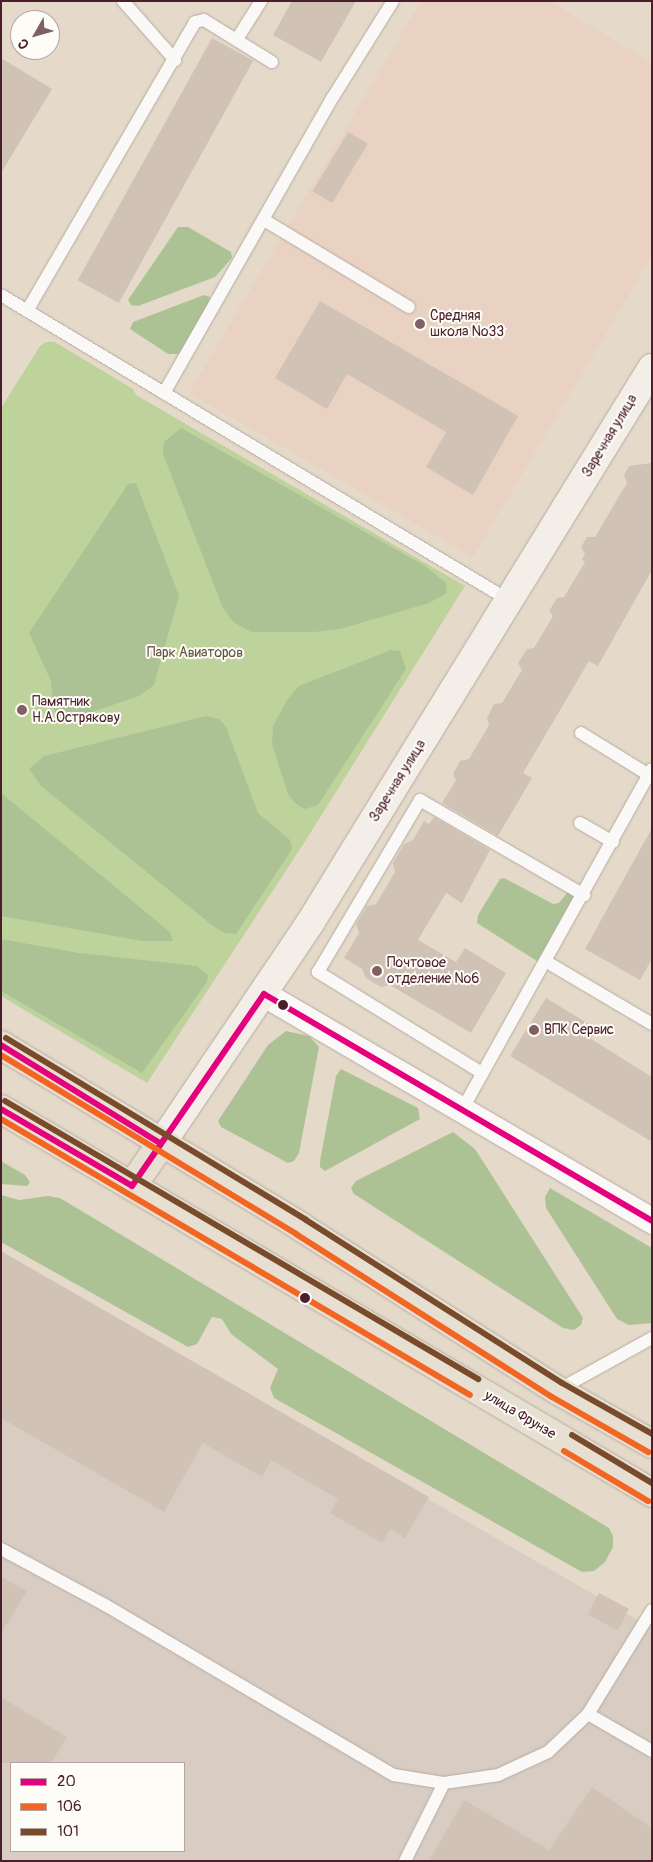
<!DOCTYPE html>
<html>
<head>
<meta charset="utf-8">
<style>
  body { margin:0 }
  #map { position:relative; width:653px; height:1862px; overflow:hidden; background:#e5dac9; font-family:Pangolin,sans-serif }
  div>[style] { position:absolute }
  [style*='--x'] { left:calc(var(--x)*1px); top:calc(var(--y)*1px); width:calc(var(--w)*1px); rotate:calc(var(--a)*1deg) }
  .built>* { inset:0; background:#ead2c2 }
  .industrial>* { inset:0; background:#d9ccc2 }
  .green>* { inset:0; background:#bed29c }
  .forest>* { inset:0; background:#adc294 }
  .building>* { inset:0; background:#d1c2b6; transform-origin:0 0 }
  .roads { filter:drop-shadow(0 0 1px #b6aba2) drop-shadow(0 0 1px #b6aba2) }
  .lane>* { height:12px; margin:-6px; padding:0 6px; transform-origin:6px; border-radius:6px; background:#fbf9f7 }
  .street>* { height:25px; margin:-12.5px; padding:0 12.5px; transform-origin:12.5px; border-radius:12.5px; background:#fbf9f7 }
  .secondary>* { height:28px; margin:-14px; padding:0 14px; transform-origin:14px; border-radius:14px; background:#f3efe8 }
  .primary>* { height:28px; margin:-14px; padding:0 14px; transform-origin:14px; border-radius:14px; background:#e7e0d2 }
  .bus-1>* { height:6px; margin:-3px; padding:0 3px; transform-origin:3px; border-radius:3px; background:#e5007d }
  .bus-2>* { height:6px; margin:-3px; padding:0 3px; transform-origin:3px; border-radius:3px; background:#f26522 }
  .bus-3>* { height:6px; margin:-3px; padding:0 3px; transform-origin:3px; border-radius:3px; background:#7a4b2a }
  .dots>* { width:14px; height:14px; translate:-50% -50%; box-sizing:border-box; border:2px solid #fdfcf7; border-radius:50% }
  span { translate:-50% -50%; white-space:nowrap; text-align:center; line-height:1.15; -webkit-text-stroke:4px #fdfcf7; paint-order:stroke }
  .poi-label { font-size:14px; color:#4a1f2b }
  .left { translate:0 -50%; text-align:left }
  .street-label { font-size:14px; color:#4a1f2b }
  .park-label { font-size:14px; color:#645342 }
  .frame { position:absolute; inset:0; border:2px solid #4a1f2b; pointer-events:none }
  .legend { position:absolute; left:10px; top:1762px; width:175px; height:90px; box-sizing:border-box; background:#fdfcf7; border:1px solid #b5a4a5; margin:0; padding:6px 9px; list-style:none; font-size:15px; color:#4a1f2b }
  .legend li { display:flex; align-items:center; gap:10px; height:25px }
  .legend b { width:25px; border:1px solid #b5a4a5 }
  .north { position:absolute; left:10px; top:10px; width:50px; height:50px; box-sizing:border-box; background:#fdfcf7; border:1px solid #b5a4a5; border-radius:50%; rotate:232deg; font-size:14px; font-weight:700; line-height:20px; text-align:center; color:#4a1f2b }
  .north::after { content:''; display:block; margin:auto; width:18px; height:22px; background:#806062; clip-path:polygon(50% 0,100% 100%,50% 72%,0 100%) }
</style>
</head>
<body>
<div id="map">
  <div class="built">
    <i style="clip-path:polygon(421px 1px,550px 1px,652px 63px,652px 256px,473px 557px,189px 393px)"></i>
  </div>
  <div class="industrial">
    <i style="clip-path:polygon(evenodd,1px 1253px,652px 1628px,652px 1861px,1px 1861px,1px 1253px,11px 1763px,184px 1763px,184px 1851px,11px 1851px,11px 1763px)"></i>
  </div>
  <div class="green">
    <i style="clip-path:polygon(46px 342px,55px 342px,133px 389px,136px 395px,465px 586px,304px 843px,147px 1083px,1px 996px,1px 408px,40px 346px)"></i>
  </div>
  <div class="forest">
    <i style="clip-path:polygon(178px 227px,188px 227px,231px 252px,232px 258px,215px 277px,138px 306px,131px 305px,128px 300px)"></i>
    <i style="clip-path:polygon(204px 295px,210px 297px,208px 304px,179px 354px,168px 354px,130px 329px,133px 322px)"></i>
    <i style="clip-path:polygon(181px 428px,425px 566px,446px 583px,447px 593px,429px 603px,340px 629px,314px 632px,251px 632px,233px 622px,223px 608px,163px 454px,164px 442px)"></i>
    <i style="clip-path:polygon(136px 483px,179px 596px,154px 685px,139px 696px,95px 711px,69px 718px,57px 716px,53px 707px,51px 681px,29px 633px,128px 484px)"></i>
    <i style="clip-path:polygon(391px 650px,400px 651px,406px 669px,318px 805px,305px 809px,296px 804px,288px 794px,272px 744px,273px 726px,287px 700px,299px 686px)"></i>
    <i style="clip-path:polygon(206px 716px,219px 719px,226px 727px,258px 813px,290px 840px,292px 849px,236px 934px,225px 933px,213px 926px,41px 786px,29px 769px,44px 756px)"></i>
    <i style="clip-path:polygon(1px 793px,170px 932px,173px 941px,143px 941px,1px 916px)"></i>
    <i style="clip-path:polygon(504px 878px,553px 904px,559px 903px,568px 892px,576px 896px,543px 959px,537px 961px,477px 923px,478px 915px,500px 879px)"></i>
    <i style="clip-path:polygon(1px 939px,79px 953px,197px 966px,208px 975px,207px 982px,142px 1073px,1px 991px)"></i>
    <i style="clip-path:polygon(286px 1031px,309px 1036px,319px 1047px,299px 1153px,294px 1161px,288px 1163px,221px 1127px,218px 1121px,268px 1045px)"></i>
    <i style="clip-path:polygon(341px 1069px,418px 1108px,420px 1119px,325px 1171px,320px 1167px,320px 1161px,336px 1076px)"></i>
    <i style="clip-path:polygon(453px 1132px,475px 1149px,583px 1318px,581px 1325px,574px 1330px,563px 1328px,354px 1194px,351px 1188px,356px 1181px)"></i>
    <i style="clip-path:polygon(1px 1161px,25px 1175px,30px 1182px,27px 1186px,1px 1184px)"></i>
    <i style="clip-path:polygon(550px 1188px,652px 1248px,652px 1323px,629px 1325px,617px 1319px,546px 1208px,545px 1197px)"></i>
    <i style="clip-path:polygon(1px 1195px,19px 1200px,48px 1196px,60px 1198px,609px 1528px,613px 1536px,613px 1547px,605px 1562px,594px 1571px,582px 1572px,274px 1398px,270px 1388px,278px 1369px,231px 1334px,222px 1319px,212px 1317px,197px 1344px,188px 1347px,1px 1242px)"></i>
  </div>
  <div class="building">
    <i style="clip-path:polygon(292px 1px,356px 1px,321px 62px,273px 35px)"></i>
    <i style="left:212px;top:38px;width:47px;height:277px;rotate:29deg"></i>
    <i style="clip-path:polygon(1px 58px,52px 89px,1px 173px)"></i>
    <i style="left:348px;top:132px;width:23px;height:69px;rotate:31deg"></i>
    <i style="clip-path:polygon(320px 301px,518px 416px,473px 495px,426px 467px,446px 432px,347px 374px,327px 409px,275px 378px)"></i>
    <i style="clip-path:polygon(652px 463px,652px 570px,598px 666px,589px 661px,523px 773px,532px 778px,498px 836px,442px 803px,456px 780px,453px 774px,460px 761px,469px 759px,489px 725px,487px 718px,494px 704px,502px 703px,522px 670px,518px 663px,527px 649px,534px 648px,553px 616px,549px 611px,557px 598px,564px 597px,585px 562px,582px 560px,585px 554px,581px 547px,587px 537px,595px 537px,627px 483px,624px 475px,629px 466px)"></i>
    <i style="clip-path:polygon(434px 817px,490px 850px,462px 903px,446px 893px,418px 940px,456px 962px,465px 948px,506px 973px,471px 1033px,390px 985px,381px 987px,366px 978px,362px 969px,344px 958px,359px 933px,356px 924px,367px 906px,376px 904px,395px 872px,393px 863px,404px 844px,413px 840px,424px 821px,429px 824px)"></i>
    <i style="clip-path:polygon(652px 828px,652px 959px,640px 980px,585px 949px)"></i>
    <i style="clip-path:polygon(546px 998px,597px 1029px,591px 1039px,652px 1077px,652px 1142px,510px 1056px)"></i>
    <i style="clip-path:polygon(1px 1251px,429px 1497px,405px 1538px,390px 1529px,382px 1543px,330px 1513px,338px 1499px,271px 1460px,262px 1477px,203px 1443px,164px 1512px,1px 1418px)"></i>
    <i style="clip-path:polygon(1px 1577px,27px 1591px,1px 1634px)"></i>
    <i style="left:599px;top:1593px;width:34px;height:24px;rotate:28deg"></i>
    <i style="clip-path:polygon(1px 1697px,67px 1737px,51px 1763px,1px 1763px)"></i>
    <i style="clip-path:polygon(592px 1787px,652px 1828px,652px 1861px,429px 1861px,464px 1800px,549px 1850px)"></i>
  </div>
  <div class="roads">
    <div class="lane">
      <i style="--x:123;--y:1;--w:79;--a:48.6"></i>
      <i style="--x:237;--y:39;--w:45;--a:-57.7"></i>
      <i style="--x:264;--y:220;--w:169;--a:31"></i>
      <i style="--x:1;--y:295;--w:594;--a:31.01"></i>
      <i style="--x:27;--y:311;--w:334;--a:-59.8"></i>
      <i style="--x:195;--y:22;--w:9;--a:-13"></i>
      <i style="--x:204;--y:20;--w:80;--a:31.7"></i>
      <i style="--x:164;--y:393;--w:341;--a:-60.3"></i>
      <i style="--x:333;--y:97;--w:113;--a:-58"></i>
      <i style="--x:581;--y:733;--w:80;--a:31.7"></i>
      <i style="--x:580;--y:823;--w:38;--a:30"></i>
      <i style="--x:545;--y:961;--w:124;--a:30.5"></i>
      <i style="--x:482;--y:1073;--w:193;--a:-148.4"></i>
      <i style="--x:318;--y:972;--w:200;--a:-59.3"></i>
      <i style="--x:420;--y:800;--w:190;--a:30.1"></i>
      <i style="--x:462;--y:1110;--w:390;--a:-60.9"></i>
      <i style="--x:558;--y:1390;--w:107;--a:-29"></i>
      <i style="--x:1;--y:1549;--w:118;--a:28.3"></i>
      <i style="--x:105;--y:1605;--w:335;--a:30.5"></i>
      <i style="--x:394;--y:1775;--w:51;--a:9.1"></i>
      <i style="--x:444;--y:1783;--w:55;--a:-8.4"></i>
      <i style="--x:498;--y:1775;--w:55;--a:-24.7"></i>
      <i style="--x:548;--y:1752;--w:55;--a:-43.5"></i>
      <i style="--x:588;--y:1714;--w:122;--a:-58.4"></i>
      <i style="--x:588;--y:1714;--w:74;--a:30"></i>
      <i style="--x:405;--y:1861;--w:87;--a:-63.4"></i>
    </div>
    <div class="street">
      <i style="--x:264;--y:994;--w:450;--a:30.3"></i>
    </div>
    <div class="secondary">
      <i style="--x:161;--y:1144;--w:267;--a:-56"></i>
      <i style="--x:310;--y:923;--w:652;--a:-58.36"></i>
    </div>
    <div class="primary">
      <i style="--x:1;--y:1045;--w:351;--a:31.2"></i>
      <i style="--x:301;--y:1227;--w:303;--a:32.5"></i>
      <i style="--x:557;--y:1390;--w:109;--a:29.6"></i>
      <i style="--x:1;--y:1109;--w:756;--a:30.53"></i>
      <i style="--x:132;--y:1186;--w:51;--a:-55.4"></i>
    </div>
  </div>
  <div class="bus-1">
    <i style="--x:264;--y:994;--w:450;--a:30.3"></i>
    <i style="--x:1;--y:1045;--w:188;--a:31.7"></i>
    <i style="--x:1;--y:1109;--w:152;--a:30.4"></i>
    <i style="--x:132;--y:1186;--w:233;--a:-55.5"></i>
  </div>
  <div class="bus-2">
    <i style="--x:1;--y:1055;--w:345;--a:31.2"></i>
    <i style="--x:296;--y:1234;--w:303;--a:32.5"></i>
    <i style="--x:552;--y:1397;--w:111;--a:29.8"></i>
    <i style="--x:1;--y:1119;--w:544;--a:30.48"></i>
    <i style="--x:564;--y:1451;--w:98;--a:30.8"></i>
  </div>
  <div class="bus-3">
    <i style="--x:6;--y:1038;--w:351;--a:31.2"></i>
    <i style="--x:306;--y:1220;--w:303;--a:32.5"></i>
    <i style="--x:562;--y:1383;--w:103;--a:29.5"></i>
    <i style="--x:5;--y:1101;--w:549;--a:30.44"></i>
    <i style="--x:572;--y:1435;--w:93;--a:31"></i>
  </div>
  <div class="dots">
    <i style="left:420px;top:324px;background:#806062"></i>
    <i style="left:22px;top:710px;background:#806062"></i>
    <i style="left:377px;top:971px;background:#806062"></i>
    <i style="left:283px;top:1005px;background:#4a1f2b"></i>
    <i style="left:534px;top:1030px;background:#806062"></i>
    <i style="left:305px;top:1298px;background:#4a1f2b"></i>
  </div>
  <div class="poi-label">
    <span class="left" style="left:430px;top:324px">Средняя<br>школа №33</span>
    <span class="left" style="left:32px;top:710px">Памятник<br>Н.А.Острякову</span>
    <span class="left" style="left:387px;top:971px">Почтовое<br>отделение №6</span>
    <span class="left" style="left:544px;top:1030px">ВПК Сервис</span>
  </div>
  <div class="street-label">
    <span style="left:610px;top:436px;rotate:-59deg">Заречная улица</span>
    <span style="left:398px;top:781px;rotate:-58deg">Заречная улица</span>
    <span style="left:520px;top:1415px;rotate:31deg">улица Фрунзе</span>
  </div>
  <div class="park-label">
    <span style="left:195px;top:653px">Парк Авиаторов</span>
  </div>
  <div class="frame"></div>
  <ul class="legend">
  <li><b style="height:6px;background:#e5007d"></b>20</li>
  <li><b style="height:6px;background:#f26522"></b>106</li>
  <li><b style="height:6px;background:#7a4b2a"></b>101</li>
  </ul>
  <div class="north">С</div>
</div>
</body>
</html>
